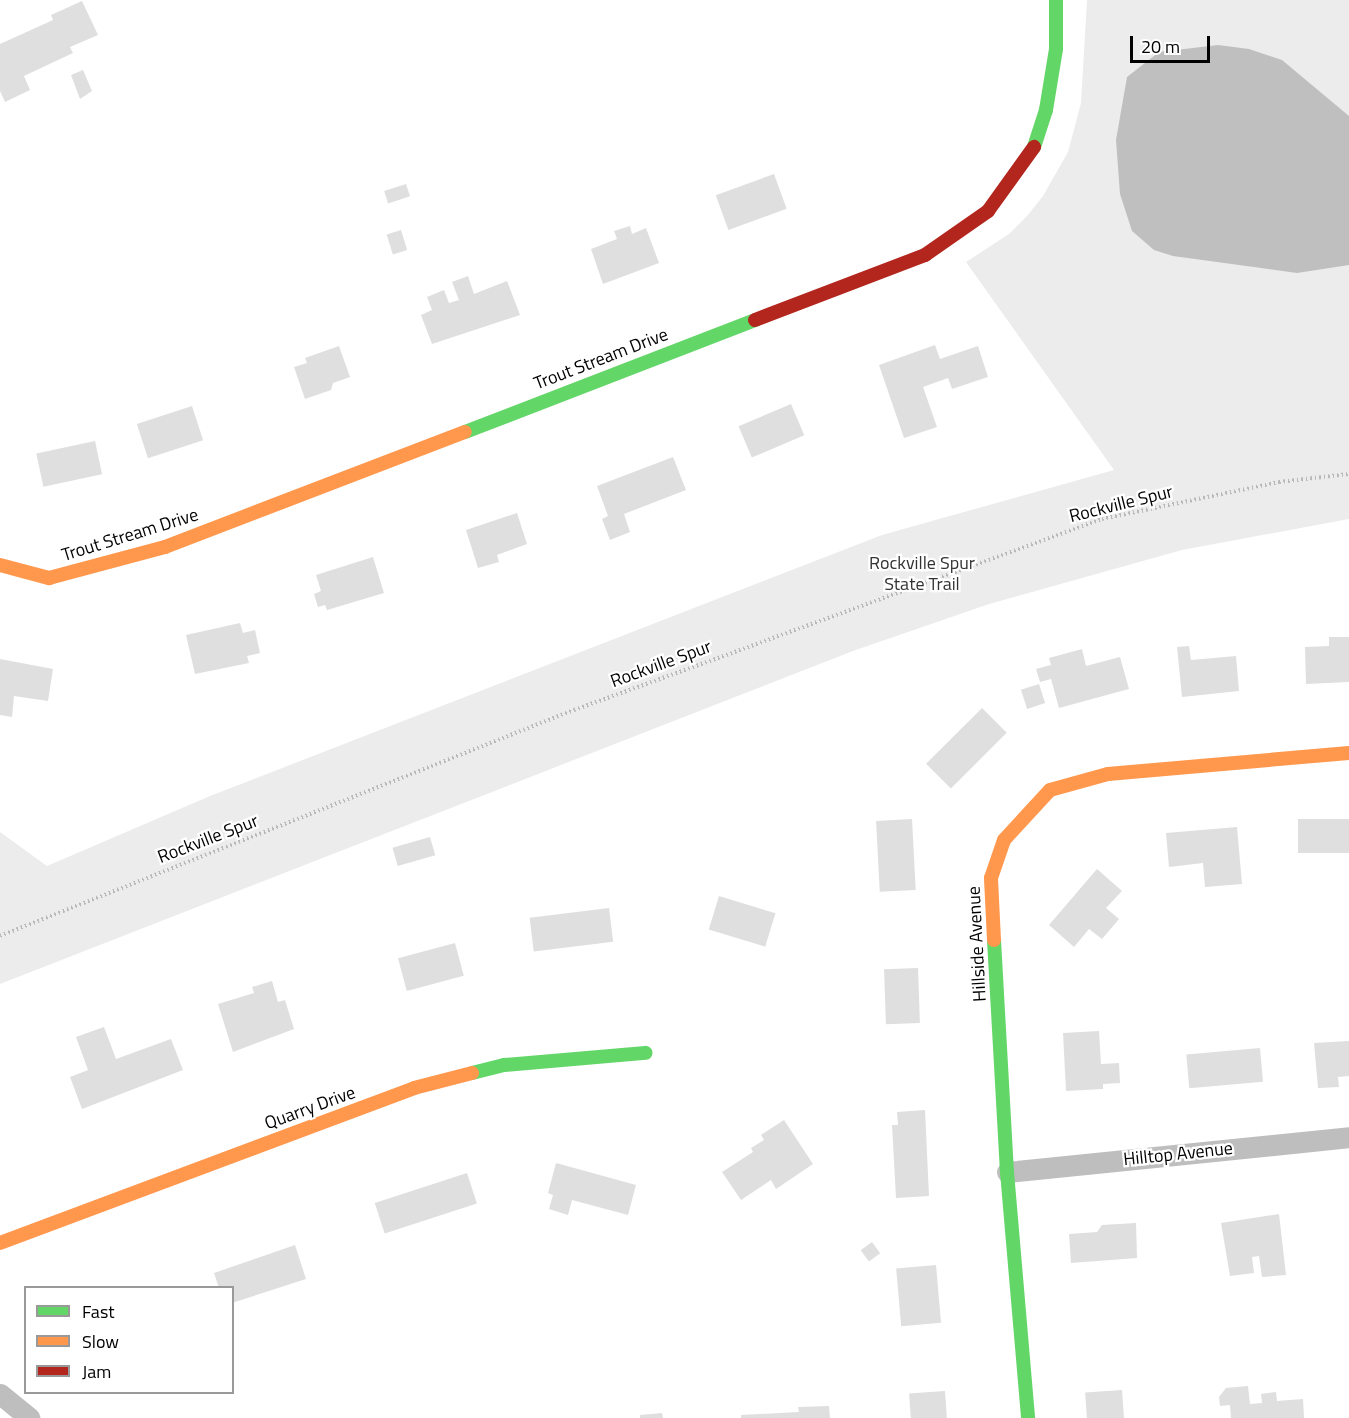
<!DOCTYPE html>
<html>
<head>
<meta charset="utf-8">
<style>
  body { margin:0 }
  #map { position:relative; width:1349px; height:1418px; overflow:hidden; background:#fff; font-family:"Titillium Web",sans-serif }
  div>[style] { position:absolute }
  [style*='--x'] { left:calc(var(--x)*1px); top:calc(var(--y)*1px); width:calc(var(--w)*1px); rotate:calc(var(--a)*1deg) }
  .green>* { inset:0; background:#ececec }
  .water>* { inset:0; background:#bfbfbf }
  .building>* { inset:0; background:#dfdfdf; transform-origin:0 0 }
  .path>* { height:4px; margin-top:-2px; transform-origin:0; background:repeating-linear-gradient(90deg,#b9b9b9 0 1.5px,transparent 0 4.5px) }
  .street>* { height:21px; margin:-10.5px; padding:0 10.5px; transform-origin:10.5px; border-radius:10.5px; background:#bebebe }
  .fast>* { height:14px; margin:-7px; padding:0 7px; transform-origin:7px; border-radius:7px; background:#63d668 }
  .slow>* { height:14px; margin:-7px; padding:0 7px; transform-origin:7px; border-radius:7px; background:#ff974d }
  .jam>* { height:14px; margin:-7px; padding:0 7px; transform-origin:7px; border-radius:7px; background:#b3261e }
  span { translate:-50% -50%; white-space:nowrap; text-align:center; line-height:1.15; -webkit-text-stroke:4.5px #fff; paint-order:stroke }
  .street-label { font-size:18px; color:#000 }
  .park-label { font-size:18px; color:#333 }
  .legend { position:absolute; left:24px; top:1286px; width:210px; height:108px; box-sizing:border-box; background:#fff; border:2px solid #999; margin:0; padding:8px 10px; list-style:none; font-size:18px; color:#000 }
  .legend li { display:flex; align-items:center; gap:12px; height:30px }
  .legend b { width:30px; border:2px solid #999 }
  .scale { position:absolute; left:1130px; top:36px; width:80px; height:27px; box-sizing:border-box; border:3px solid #000; border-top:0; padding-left:8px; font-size:18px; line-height:21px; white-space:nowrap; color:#000; -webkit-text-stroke:4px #fff; paint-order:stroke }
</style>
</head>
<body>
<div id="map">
  <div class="green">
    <i style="clip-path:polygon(1087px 0,1349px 0,1349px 519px,1182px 550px,989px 604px,853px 651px,0 984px,0 832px,47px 866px,210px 796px,882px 535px,1114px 470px,966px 262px,1009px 234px,1027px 216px,1043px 196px,1068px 152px,1081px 103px)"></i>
  </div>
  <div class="water">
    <i style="clip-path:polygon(1218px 45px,1249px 49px,1282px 60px,1349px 116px,1349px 265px,1297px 273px,1173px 256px,1154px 250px,1132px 231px,1120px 194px,1116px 140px,1127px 77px,1159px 52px)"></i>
  </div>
  <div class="building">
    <i style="clip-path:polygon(82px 1px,98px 35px,70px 47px,73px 53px,24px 76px,30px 90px,5px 102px,0 91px,0 44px,53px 20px,51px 15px)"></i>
    <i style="clip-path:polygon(83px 70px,92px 91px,80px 99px,71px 75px)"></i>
    <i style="left:774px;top:174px;width:37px;height:62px;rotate:70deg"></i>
    <i style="left:406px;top:184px;width:13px;height:23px;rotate:72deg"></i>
    <i style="clip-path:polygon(630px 226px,632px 234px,646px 228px,659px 263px,603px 284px,591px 249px,617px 239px,614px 231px)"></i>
    <i style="left:401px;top:230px;width:21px;height:15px;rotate:73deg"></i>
    <i style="clip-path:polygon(468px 276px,474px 294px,507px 281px,520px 315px,432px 344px,421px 315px,432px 310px,427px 297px,444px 290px,449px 303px,459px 300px,452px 282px)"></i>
    <i style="clip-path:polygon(935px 345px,940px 359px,978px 346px,988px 377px,952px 389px,948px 378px,923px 387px,937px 427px,904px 438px,879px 365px)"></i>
    <i style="clip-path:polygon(339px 346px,350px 377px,333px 383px,331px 390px,305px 399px,294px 367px,307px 363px,305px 358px)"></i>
    <i style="left:791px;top:404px;width:34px;height:57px;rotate:67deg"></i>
    <i style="left:192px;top:406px;width:36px;height:58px;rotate:72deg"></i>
    <i style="left:95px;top:441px;width:34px;height:60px;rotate:78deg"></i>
    <i style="clip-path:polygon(673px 457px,686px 490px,624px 514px,630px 532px,610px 540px,602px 519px,608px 516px,597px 486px)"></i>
    <i style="clip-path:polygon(517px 513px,527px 544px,497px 555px,499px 562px,478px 568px,466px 530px)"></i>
    <i style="clip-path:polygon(373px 557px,384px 593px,327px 610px,325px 605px,318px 607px,314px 594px,321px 591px,316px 575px)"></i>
    <i style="clip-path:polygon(240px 623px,243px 633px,255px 630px,260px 653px,247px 656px,249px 663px,195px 674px,186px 635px)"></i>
    <i style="clip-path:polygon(1329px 637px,1349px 637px,1349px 682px,1306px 684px,1305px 647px,1329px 646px)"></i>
    <i style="clip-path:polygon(1189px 646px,1191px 660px,1236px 656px,1239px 691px,1182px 697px,1177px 647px)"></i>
    <i style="clip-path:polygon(1082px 649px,1086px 666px,1120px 657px,1129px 689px,1059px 708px,1051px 679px,1040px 682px,1036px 669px,1051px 665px,1049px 658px)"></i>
    <i style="clip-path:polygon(0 659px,53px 669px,48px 701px,14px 696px,12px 717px,0 715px)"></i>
    <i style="left:1039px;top:684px;width:20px;height:19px;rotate:72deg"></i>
    <i style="left:982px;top:708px;width:35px;height:79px;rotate:45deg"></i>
    <i style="left:912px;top:819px;width:71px;height:36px;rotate:87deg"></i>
    <i style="left:1349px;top:819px;width:34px;height:51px;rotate:90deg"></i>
    <i style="clip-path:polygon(1237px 827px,1242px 884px,1205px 887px,1203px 863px,1169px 867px,1166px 833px)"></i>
    <i style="left:430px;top:837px;width:19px;height:39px;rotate:74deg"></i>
    <i style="clip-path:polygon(1097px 869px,1122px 891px,1106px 908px,1119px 919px,1102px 939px,1089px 929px,1074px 947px,1049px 925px)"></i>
    <i style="left:719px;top:896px;width:59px;height:35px;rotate:17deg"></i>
    <i style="left:609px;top:908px;width:34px;height:80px;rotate:83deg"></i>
    <i style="left:455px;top:943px;width:34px;height:59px;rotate:75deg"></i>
    <i style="left:918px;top:968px;width:55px;height:34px;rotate:88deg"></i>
    <i style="clip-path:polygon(272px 981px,278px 1002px,285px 1000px,294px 1029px,233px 1052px,218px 1004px,254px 993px,252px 987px)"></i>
    <i style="clip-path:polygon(104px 1027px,116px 1059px,171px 1039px,183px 1070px,82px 1109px,70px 1077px,88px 1070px,76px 1037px)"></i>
    <i style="clip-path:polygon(1099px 1031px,1101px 1064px,1119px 1063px,1120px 1083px,1103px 1084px,1103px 1089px,1066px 1091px,1063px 1033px)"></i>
    <i style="clip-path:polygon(1349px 1041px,1349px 1076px,1338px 1077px,1339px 1087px,1318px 1088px,1314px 1043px)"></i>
    <i style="left:1260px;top:1048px;width:34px;height:74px;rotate:85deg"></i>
    <i style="clip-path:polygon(925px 1110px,929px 1196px,896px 1198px,892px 1125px,898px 1125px,897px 1112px)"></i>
    <i style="clip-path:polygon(784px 1120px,813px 1164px,776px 1189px,771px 1180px,741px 1200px,722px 1172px,753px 1152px,751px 1148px,764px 1140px,761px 1135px)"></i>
    <i style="clip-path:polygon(556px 1163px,636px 1185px,628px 1215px,572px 1200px,568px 1215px,549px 1209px,553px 1195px,548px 1193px)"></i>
    <i style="left:467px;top:1173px;width:32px;height:97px;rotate:72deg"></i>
    <i style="clip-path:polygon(1279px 1214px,1286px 1275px,1262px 1277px,1259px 1256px,1252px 1257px,1254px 1273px,1230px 1276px,1221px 1223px)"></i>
    <i style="clip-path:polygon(1136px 1223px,1137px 1258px,1071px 1263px,1069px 1234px,1097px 1232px,1102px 1225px)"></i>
    <i style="left:872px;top:1242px;width:14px;height:14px;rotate:54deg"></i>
    <i style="clip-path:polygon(295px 1245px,306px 1279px,232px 1303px,232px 1288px,219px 1288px,214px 1273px)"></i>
    <i style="left:936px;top:1265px;width:58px;height:40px;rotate:85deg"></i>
    <i style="clip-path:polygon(1248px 1386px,1250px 1404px,1262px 1403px,1261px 1394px,1276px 1392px,1277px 1401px,1303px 1399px,1304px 1418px,1231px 1418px,1230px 1405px,1220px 1406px,1219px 1397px,1226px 1388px)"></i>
    <i style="left:1122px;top:1390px;width:28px;height:37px;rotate:86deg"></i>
    <i style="left:945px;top:1391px;width:27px;height:36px;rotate:86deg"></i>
    <i style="clip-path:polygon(829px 1406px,830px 1418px,741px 1418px,741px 1415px,799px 1412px,798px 1407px)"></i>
    <i style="clip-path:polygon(662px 1413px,663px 1418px,640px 1418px,640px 1415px)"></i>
  </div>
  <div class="path">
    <i style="--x:0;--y:936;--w:617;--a:-21.49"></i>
    <i style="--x:574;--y:710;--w:561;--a:-19.89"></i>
    <i style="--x:1102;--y:519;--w:181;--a:-11.8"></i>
    <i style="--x:1279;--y:482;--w:70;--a:-6.5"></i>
  </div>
  <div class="street">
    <i style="--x:1007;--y:1172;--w:344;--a:-5.8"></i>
    <i style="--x:0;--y:1394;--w:38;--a:39"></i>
  </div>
  <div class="fast">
    <i style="--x:1034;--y:147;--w:39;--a:-72"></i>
    <i style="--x:1046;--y:110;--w:62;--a:-80.7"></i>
    <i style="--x:1056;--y:49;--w:49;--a:-90"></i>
    <i style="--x:465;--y:432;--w:311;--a:-21.1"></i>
    <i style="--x:994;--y:940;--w:232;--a:86.8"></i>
    <i style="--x:1007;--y:1172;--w:247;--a:85.1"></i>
    <i style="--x:472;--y:1073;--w:33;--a:-14"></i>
    <i style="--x:504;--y:1065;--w:142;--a:-4.9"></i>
  </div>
  <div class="slow">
    <i style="--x:0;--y:565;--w:51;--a:14.9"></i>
    <i style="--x:49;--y:578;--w:120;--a:-15"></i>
    <i style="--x:165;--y:547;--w:321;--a:-21"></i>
    <i style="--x:994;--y:940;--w:62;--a:-92.8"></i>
    <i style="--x:991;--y:878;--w:40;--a:-71.1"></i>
    <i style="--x:1004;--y:840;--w:68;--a:-47.4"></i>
    <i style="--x:1050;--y:790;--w:60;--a:-15.4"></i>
    <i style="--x:1108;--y:774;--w:242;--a:-5"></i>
    <i style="--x:0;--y:1243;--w:442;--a:-20.5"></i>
    <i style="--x:414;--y:1088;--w:60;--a:-14.5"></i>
  </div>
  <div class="jam">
    <i style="--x:755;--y:320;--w:182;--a:-20.9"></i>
    <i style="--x:925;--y:255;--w:77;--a:-34.9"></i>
    <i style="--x:988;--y:211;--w:79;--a:-54.3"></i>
  </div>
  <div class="street-label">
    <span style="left:601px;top:359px;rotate:-21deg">Trout Stream Drive</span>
    <span style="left:1121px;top:504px;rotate:-14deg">Rockville Spur</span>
    <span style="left:130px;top:535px;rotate:-17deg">Trout Stream Drive</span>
    <span style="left:661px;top:664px;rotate:-20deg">Rockville Spur</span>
    <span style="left:208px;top:839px;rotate:-21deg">Rockville Spur</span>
    <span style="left:977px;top:944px;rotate:-93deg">Hillside Avenue</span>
    <span style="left:310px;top:1108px;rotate:-20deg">Quarry Drive</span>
    <span style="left:1178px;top:1154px;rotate:-6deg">Hilltop Avenue</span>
  </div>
  <div class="park-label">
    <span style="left:922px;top:574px">Rockville Spur<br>State Trail</span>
  </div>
  <ul class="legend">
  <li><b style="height:8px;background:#63d668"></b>Fast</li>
  <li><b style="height:8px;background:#ff974d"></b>Slow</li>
  <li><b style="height:8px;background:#b3261e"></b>Jam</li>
  </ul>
  <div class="scale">20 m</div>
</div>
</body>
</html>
